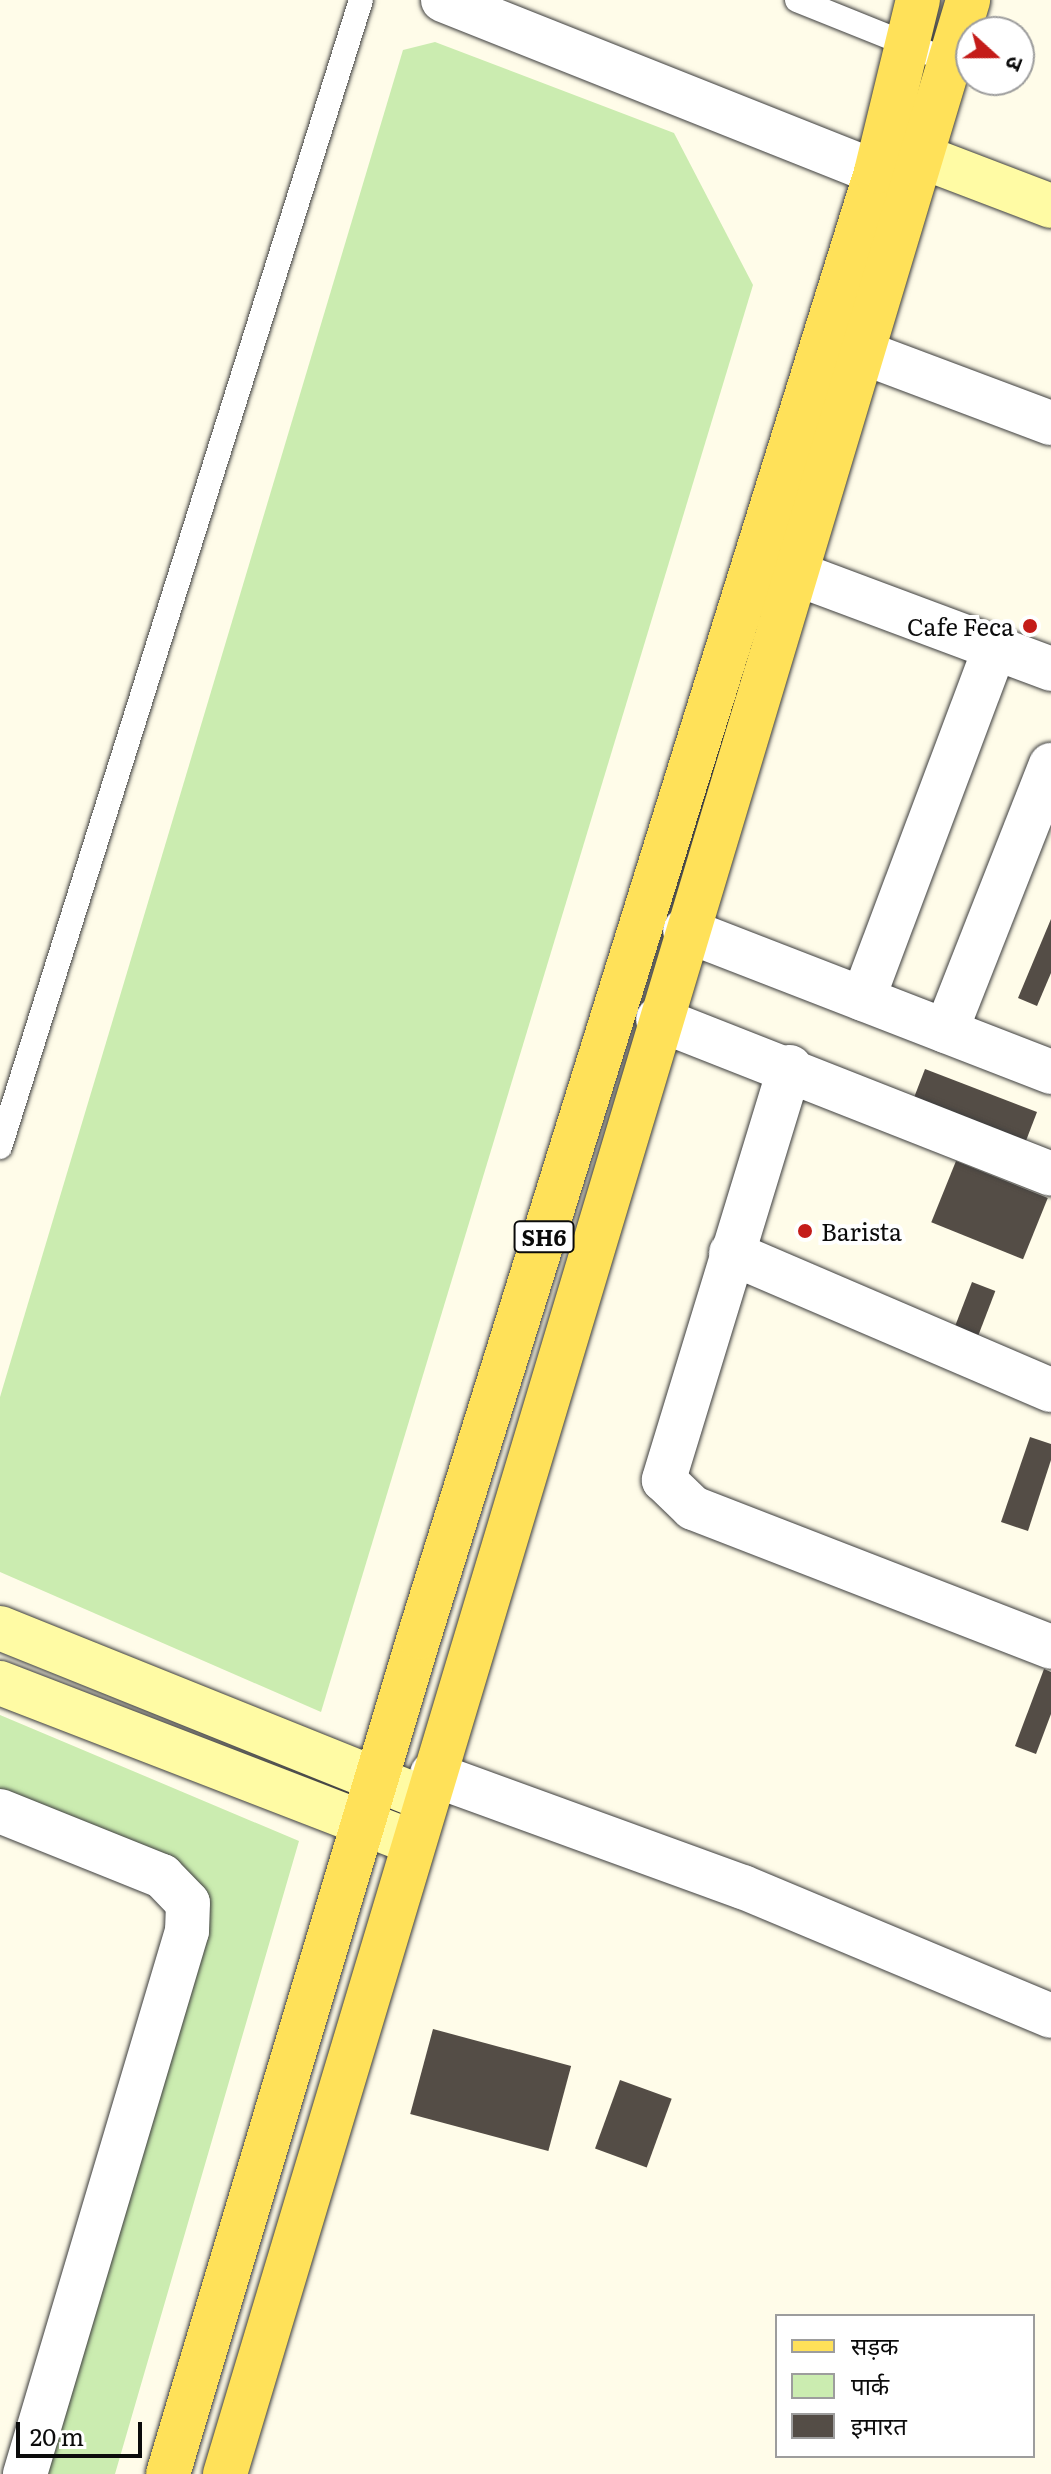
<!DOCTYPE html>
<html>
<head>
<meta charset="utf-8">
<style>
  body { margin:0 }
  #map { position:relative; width:1051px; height:2474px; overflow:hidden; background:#fffce9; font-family:Literata,"Noto Sans Devanagari",serif }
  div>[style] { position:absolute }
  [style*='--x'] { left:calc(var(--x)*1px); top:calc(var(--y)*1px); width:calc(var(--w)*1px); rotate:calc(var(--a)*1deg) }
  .green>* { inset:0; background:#cbecb0 }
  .building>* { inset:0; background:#544d46; transform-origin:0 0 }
  .roads { filter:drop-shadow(0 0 2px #3e3e3e) drop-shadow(0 0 2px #3e3e3e) }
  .lane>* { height:24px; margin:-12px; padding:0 12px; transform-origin:12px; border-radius:12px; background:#fff }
  .street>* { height:44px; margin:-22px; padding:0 22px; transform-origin:22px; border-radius:22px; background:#fff }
  .secondary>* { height:44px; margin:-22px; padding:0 22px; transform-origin:22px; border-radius:22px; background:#fffba4 }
  .primary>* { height:44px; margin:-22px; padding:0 22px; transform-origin:22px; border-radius:22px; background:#ffe159 }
  .dots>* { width:22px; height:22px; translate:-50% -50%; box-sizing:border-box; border:4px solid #fff; border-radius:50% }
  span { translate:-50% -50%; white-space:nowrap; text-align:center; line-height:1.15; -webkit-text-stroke:8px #fff; paint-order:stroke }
  .shield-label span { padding:2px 6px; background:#fff; border:2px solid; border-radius:6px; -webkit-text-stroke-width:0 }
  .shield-label { font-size:22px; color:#0b0b0b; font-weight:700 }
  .poi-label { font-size:24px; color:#0b0b0b }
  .right { translate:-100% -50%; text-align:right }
  .left { translate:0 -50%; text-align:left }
  .legend { position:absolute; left:775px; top:2314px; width:260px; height:144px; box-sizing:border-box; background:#fff; border:2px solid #9d9d9d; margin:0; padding:10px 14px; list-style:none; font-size:24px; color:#0b0b0b }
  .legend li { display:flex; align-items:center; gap:16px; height:40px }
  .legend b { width:40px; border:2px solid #9d9d9d }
  .north { position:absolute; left:955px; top:16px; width:80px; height:80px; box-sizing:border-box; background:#fff; border:2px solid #9d9d9d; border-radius:50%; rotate:111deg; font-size:22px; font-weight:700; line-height:32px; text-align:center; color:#0b0b0b }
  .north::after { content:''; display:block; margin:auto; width:28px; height:36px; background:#c41c19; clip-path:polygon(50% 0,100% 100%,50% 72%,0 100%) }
  .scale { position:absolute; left:16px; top:2422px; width:126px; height:36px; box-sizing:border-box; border:4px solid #0b0b0b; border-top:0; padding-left:10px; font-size:24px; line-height:28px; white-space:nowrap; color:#0b0b0b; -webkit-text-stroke:6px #fff; paint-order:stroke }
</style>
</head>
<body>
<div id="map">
  <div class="green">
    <i style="clip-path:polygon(435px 42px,674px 133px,753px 285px,321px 1712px,0 1572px,0 1397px,403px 50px)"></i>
    <i style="clip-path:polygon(0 1715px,299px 1841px,115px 2474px,9px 2474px,189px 1872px,0 1794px)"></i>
  </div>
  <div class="building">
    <i style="clip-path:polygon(1051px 919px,1051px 973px,1037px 1006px,1018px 998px)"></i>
    <i style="left:925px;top:1069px;width:120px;height:33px;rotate:21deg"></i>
    <i style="left:956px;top:1161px;width:99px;height:66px;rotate:22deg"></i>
    <i style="left:972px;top:1282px;width:25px;height:53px;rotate:21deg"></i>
    <i style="clip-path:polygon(1030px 1437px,1051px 1444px,1051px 1460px,1028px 1531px,1001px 1522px)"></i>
    <i style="clip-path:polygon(1044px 1669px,1051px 1672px,1051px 1714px,1036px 1754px,1015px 1746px)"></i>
    <i style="left:433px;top:2029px;width:143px;height:88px;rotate:15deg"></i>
    <i style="left:620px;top:2080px;width:55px;height:73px;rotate:20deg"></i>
  </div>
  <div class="roads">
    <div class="lane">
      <i style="--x:797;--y:0;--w:166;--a:21.9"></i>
      <i style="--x:0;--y:1147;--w:1202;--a:-72.53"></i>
    </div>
    <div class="street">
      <i style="--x:443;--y:0;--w:466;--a:21.7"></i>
      <i style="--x:859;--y:351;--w:205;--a:20.6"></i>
      <i style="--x:792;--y:572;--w:277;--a:20.5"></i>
      <i style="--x:685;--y:930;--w:393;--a:21.2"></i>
      <i style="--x:863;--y:999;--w:375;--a:-69.4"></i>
      <i style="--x:658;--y:1019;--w:422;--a:21.5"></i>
      <i style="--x:946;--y:1031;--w:286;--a:-68.5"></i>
      <i style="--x:790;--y:1067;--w:432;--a:107"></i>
      <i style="--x:664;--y:1480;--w:40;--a:44"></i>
      <i style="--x:693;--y:1508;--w:384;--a:21.2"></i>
      <i style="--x:731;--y:1253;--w:348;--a:23.2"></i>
      <i style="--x:432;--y:1774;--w:331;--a:20"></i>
      <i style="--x:743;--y:1887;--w:334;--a:22.7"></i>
      <i style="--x:0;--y:1811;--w:175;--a:21.9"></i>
      <i style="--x:162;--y:1876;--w:37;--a:46"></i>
      <i style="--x:188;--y:1903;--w:28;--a:92"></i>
      <i style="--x:187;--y:1931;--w:567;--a:106.61"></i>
    </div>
    <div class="secondary">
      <i style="--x:885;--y:169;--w:37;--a:-20"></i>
      <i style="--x:920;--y:156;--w:140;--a:20.9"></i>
      <i style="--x:0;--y:1628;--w:458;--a:21.9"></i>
      <i style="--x:0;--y:1683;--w:442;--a:21.1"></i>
    </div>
    <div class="primary">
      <i style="--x:168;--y:2474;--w:874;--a:-73.31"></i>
      <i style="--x:419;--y:1637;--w:1535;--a:-72.67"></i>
      <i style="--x:876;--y:172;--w:177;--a:-76.3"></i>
      <i style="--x:225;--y:2474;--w:2583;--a:-73.28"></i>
    </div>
  </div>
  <div class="dots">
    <i style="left:1030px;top:626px;background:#c41c19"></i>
    <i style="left:805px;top:1231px;background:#c41c19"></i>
  </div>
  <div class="shield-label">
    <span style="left:544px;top:1237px">SH6</span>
  </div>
  <div class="poi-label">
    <span class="right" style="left:1014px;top:626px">Cafe Feca</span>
    <span class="left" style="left:821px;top:1231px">Barista</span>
  </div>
  <ul class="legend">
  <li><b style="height:10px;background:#ffe159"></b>सड़क</li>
  <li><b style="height:22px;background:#cbecb0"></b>पार्क</li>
  <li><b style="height:22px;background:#544d46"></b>इमारत</li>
  </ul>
  <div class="north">उ</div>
  <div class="scale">20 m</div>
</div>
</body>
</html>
